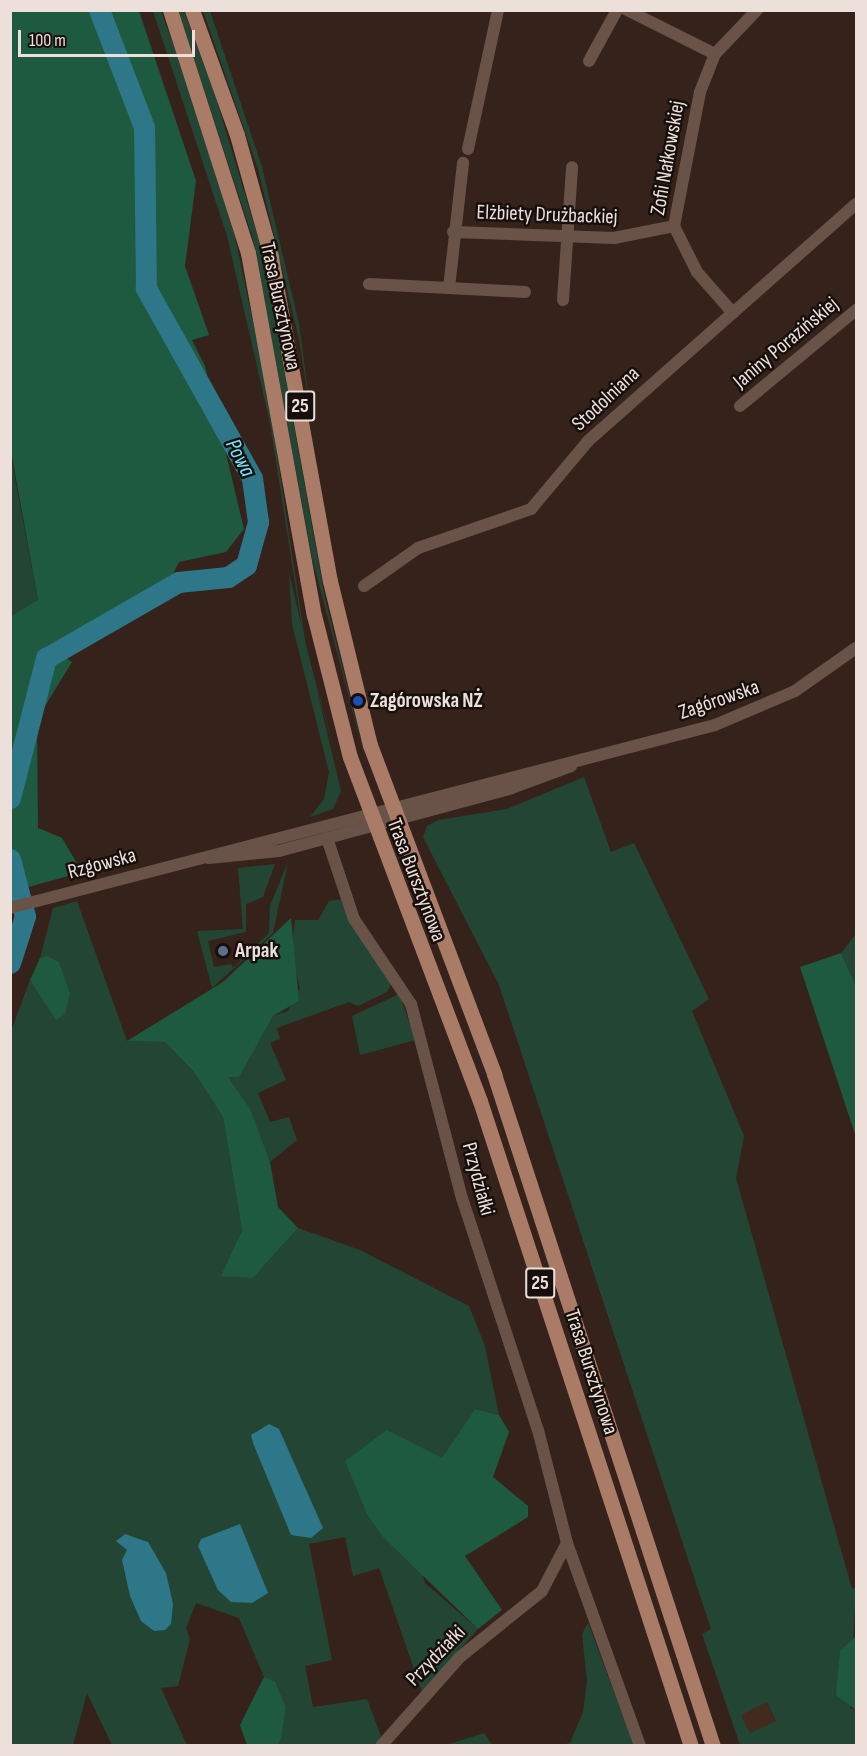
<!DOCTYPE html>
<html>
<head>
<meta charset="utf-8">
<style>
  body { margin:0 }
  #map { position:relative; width:867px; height:1756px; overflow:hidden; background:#35231b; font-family:"Sofia Sans Condensed",sans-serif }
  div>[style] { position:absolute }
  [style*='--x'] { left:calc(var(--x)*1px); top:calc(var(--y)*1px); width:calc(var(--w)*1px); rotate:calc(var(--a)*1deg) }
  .built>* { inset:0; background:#432a1f; transform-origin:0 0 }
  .green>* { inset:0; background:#234534 }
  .forest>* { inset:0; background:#1e5a3f }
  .water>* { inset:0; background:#2e7789 }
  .river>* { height:21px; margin:-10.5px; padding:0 10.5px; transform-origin:10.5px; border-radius:10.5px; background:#2e7789 }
  .minor>* { height:12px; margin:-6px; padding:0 6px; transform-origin:6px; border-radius:6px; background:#695349 }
  .major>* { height:15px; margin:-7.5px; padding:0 7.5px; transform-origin:7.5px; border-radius:7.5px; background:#aa7b67 }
  .dots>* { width:16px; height:16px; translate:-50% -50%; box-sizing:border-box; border:3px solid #170f0b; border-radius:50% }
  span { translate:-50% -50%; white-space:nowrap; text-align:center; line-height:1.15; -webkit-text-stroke:5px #170f0b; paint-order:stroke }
  .shield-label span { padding:2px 4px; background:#170f0b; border:2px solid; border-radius:4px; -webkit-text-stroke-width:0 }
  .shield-label { font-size:20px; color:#ede0db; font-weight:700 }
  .street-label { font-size:21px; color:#ede0db }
  .poi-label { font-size:21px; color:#ede0db; font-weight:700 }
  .left { translate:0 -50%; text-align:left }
  .water-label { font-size:22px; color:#77e3ff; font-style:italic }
  .frame { position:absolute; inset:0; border:12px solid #ede0db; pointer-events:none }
  .scale { position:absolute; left:18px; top:30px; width:177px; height:27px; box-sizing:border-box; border:3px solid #ede0db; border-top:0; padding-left:8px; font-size:18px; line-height:21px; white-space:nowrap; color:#ede0db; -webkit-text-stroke:4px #170f0b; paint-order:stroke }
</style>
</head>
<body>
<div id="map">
  <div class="built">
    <i style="left:767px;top:1702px;width:21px;height:29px;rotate:65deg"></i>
  </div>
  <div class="green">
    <i style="clip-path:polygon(153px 11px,161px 11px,185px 76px,235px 237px,267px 388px,306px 647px,344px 785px,305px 647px,270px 423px,227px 236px)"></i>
    <i style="clip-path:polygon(178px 11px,184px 11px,215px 95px,263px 254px,325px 598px,369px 773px,312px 558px,253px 239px)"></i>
    <i style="clip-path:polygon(203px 11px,210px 11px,262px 167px,299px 324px,312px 422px,299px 339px,258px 169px)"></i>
    <i style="clip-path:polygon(10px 451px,38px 601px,11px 616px,10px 616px)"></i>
    <i style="clip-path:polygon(289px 573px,341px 791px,333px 809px,310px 817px,324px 799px,329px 772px,292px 624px)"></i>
    <i style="clip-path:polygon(evenodd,584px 777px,611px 852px,634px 843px,709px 999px,692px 1011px,744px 1136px,736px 1178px,852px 1589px,856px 1587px,850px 1708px,856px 1710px,856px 1745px,740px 1745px,702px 1634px,711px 1629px,499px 985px,423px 837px,427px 826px,438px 820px,507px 809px,584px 777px,767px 1702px,776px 1721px,750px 1733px,741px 1715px,767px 1702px)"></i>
    <i style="clip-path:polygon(288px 862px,273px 933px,212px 988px,197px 931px,243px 929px,238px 868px,275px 864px,263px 897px,246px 904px,246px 932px,208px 941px,214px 967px,231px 964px,233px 968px,269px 933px,270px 906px)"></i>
    <i style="clip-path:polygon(343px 899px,392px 982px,387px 992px,358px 1006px,349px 1002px,277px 1028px,280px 1039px,270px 1043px,286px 1080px,258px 1093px,270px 1122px,289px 1117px,297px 1140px,270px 1162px,227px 1077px,239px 1076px,273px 1016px,288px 1011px,300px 988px,291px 952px,295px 920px,318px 920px,329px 901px)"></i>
    <i style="clip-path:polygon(evenodd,77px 901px,127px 1041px,165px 1042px,193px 1071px,223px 1117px,242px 1230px,222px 1276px,264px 1266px,298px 1228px,360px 1250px,469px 1306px,485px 1346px,499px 1415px,475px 1409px,442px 1459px,387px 1430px,425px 1583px,478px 1629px,422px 1692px,379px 1568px,353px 1576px,345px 1537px,309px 1544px,332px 1660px,305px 1666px,313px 1707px,367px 1699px,381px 1736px,375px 1745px,278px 1745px,286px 1707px,275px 1681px,264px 1677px,239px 1618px,196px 1603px,186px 1628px,190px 1639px,178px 1686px,161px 1688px,187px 1745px,112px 1745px,87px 1693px,73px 1745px,11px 1746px,11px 1031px,30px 980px,40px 994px,47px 956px,40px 958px,53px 908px,77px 901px,125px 1534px,148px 1542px,124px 1576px,128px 1550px,117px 1540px,125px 1534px)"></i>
    <i style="clip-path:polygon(856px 934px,856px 990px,841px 953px)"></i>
    <i style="clip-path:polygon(399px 994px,416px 1040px,360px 1055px,352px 1016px)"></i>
    <i style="clip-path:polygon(588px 1623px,634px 1745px,555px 1746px,570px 1743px,583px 1712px,587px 1681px,582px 1634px)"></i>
    <i style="clip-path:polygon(484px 1733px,492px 1745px,446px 1745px)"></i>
  </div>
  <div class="forest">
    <i style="clip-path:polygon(11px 10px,139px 11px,196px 181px,185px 266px,209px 335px,192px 340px,205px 366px,244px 529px,226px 552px,179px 562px,173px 574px,51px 647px,72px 662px,37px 719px,38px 828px,62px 838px,82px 872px,11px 892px,11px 616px,38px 600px,11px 451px)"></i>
    <i style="clip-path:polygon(291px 918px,299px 1001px,273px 1016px,239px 1077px,228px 1077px,250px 1109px,270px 1162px,278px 1207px,298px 1228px,253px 1278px,221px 1276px,242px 1230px,223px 1117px,193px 1071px,165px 1042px,127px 1041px,223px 982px)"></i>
    <i style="clip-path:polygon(841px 953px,856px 987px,856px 1137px,800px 967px)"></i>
    <i style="clip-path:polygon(47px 956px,59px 962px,70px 994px,65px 1014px,56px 1020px,30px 980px,40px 958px)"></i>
    <i style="clip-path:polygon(475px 1409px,499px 1415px,509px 1432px,493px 1477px,528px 1506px,528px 1517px,465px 1556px,502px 1610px,478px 1629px,383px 1537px,367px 1514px,345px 1461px,387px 1430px,442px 1458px)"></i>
    <i style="clip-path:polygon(856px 1636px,856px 1710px,836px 1695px,840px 1651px)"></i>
    <i style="clip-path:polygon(264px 1677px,275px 1681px,286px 1707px,281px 1738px,278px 1745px,247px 1745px,240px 1725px)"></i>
  </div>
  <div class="water">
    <i style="clip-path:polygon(269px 1424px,279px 1429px,323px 1528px,311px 1538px,291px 1535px,253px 1443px,251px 1435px)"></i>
    <i style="clip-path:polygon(240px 1524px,268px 1593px,252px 1603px,231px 1602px,218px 1590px,198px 1546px,201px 1539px)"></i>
    <i style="clip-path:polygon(125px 1534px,148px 1542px,166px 1573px,173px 1604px,171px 1624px,165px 1630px,154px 1631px,141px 1621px,130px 1596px,122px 1560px,127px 1550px,116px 1541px)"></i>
  </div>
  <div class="river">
    <i style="--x:10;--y:798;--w:145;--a:-75.6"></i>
    <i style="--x:46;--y:658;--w:152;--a:-29.9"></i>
    <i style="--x:178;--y:582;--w:50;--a:-5.7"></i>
    <i style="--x:228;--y:577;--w:22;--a:-34"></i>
    <i style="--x:246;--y:565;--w:45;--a:-74.4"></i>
    <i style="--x:258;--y:522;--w:44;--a:-97.8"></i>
    <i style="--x:252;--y:478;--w:218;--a:-119.2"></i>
    <i style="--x:146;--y:288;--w:161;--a:-90.7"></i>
    <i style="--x:144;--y:127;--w:125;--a:-111"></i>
    <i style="--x:10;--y:859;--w:59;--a:75.3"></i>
    <i style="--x:25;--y:916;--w:49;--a:107.7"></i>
  </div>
  <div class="minor">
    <i style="--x:627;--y:10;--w:98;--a:26.6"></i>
    <i style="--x:589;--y:61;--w:58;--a:-61.2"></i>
    <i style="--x:468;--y:149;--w:142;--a:-77.8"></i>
    <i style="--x:453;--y:232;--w:161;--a:2.1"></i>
    <i style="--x:614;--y:238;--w:61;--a:-11.3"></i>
    <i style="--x:369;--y:284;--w:80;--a:2.9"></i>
    <i style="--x:449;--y:288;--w:126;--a:-83.6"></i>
    <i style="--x:449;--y:288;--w:76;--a:3"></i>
    <i style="--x:563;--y:300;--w:133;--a:-86.1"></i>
    <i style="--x:733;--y:313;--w:55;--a:-131.3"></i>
    <i style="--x:697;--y:272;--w:51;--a:-116.6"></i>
    <i style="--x:674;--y:226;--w:136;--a:-79"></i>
    <i style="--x:700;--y:92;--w:41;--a:-68.5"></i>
    <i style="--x:715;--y:54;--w:61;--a:-46.3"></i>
    <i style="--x:740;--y:406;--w:151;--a:-39.6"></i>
    <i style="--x:364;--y:586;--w:66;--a:-35.1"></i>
    <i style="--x:418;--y:548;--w:120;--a:-19"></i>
    <i style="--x:531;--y:509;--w:89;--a:-50"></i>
    <i style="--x:588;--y:441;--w:358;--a:-41.5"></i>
    <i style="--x:327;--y:838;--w:85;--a:71.6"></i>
    <i style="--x:354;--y:919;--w:102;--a:56.2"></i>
    <i style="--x:411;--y:1004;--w:201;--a:75.3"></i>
    <i style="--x:462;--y:1198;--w:244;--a:71.9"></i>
    <i style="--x:538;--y:1430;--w:117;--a:75.6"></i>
    <i style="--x:567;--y:1543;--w:216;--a:70.2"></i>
    <i style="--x:209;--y:858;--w:70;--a:-5.7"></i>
    <i style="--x:279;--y:851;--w:241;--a:-15.1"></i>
    <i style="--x:512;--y:788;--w:63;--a:-20.4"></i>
    <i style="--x:10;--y:908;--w:728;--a:-14.55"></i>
    <i style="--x:715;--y:725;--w:87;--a:-23"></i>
    <i style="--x:795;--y:691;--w:75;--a:-35.2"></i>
    <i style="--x:381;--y:1746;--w:119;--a:-48.4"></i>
    <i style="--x:460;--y:1657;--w:105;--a:-38.8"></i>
    <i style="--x:542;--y:1591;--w:54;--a:-62.5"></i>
  </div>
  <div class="major">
    <i style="--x:170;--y:10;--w:255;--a:72.2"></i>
    <i style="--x:248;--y:253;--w:368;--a:79.7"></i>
    <i style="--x:314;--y:615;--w:146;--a:75.8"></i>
    <i style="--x:350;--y:757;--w:368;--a:69.3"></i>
    <i style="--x:480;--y:1101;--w:679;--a:71.89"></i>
    <i style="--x:192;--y:10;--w:133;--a:70.2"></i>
    <i style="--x:237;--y:135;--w:127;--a:74.4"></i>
    <i style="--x:271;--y:257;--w:329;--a:79.7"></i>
    <i style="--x:330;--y:581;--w:169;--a:76.3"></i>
    <i style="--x:370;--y:745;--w:352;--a:69.3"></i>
    <i style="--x:494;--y:1074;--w:707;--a:71.95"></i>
  </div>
  <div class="dots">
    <i style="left:358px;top:701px;background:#1a4fb4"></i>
    <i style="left:223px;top:951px;background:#5c6f8a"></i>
  </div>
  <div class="shield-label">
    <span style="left:300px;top:406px">25</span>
    <span style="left:540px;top:1283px">25</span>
  </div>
  <div class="street-label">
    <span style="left:668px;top:158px;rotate:-80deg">Zofii Nałkowskiej</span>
    <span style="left:547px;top:215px;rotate:2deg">Elżbiety Drużbackiej</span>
    <span style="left:280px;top:306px;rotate:78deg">Trasa Bursztynowa</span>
    <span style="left:786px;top:343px;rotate:-40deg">Janiny Porazińskiej</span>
    <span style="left:606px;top:399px;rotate:-43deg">Stodolniana</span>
    <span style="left:719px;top:700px;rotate:-19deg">Zagórowska</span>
    <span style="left:102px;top:864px;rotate:-15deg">Rzgowska</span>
    <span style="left:416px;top:880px;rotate:69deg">Trasa Bursztynowa</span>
    <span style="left:478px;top:1179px;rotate:75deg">Przydziałki</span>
    <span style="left:591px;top:1372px;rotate:72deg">Trasa Bursztynowa</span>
    <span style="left:436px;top:1656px;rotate:-46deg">Przydziałki</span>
  </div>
  <div class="poi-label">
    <span class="left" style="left:370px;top:701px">Zagórowska NŻ</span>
    <span class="left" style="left:235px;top:951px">Arpak</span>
  </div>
  <div class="water-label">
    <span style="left:240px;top:458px;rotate:63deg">Powa</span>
  </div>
  <div class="frame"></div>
  <div class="scale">100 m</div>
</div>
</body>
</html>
